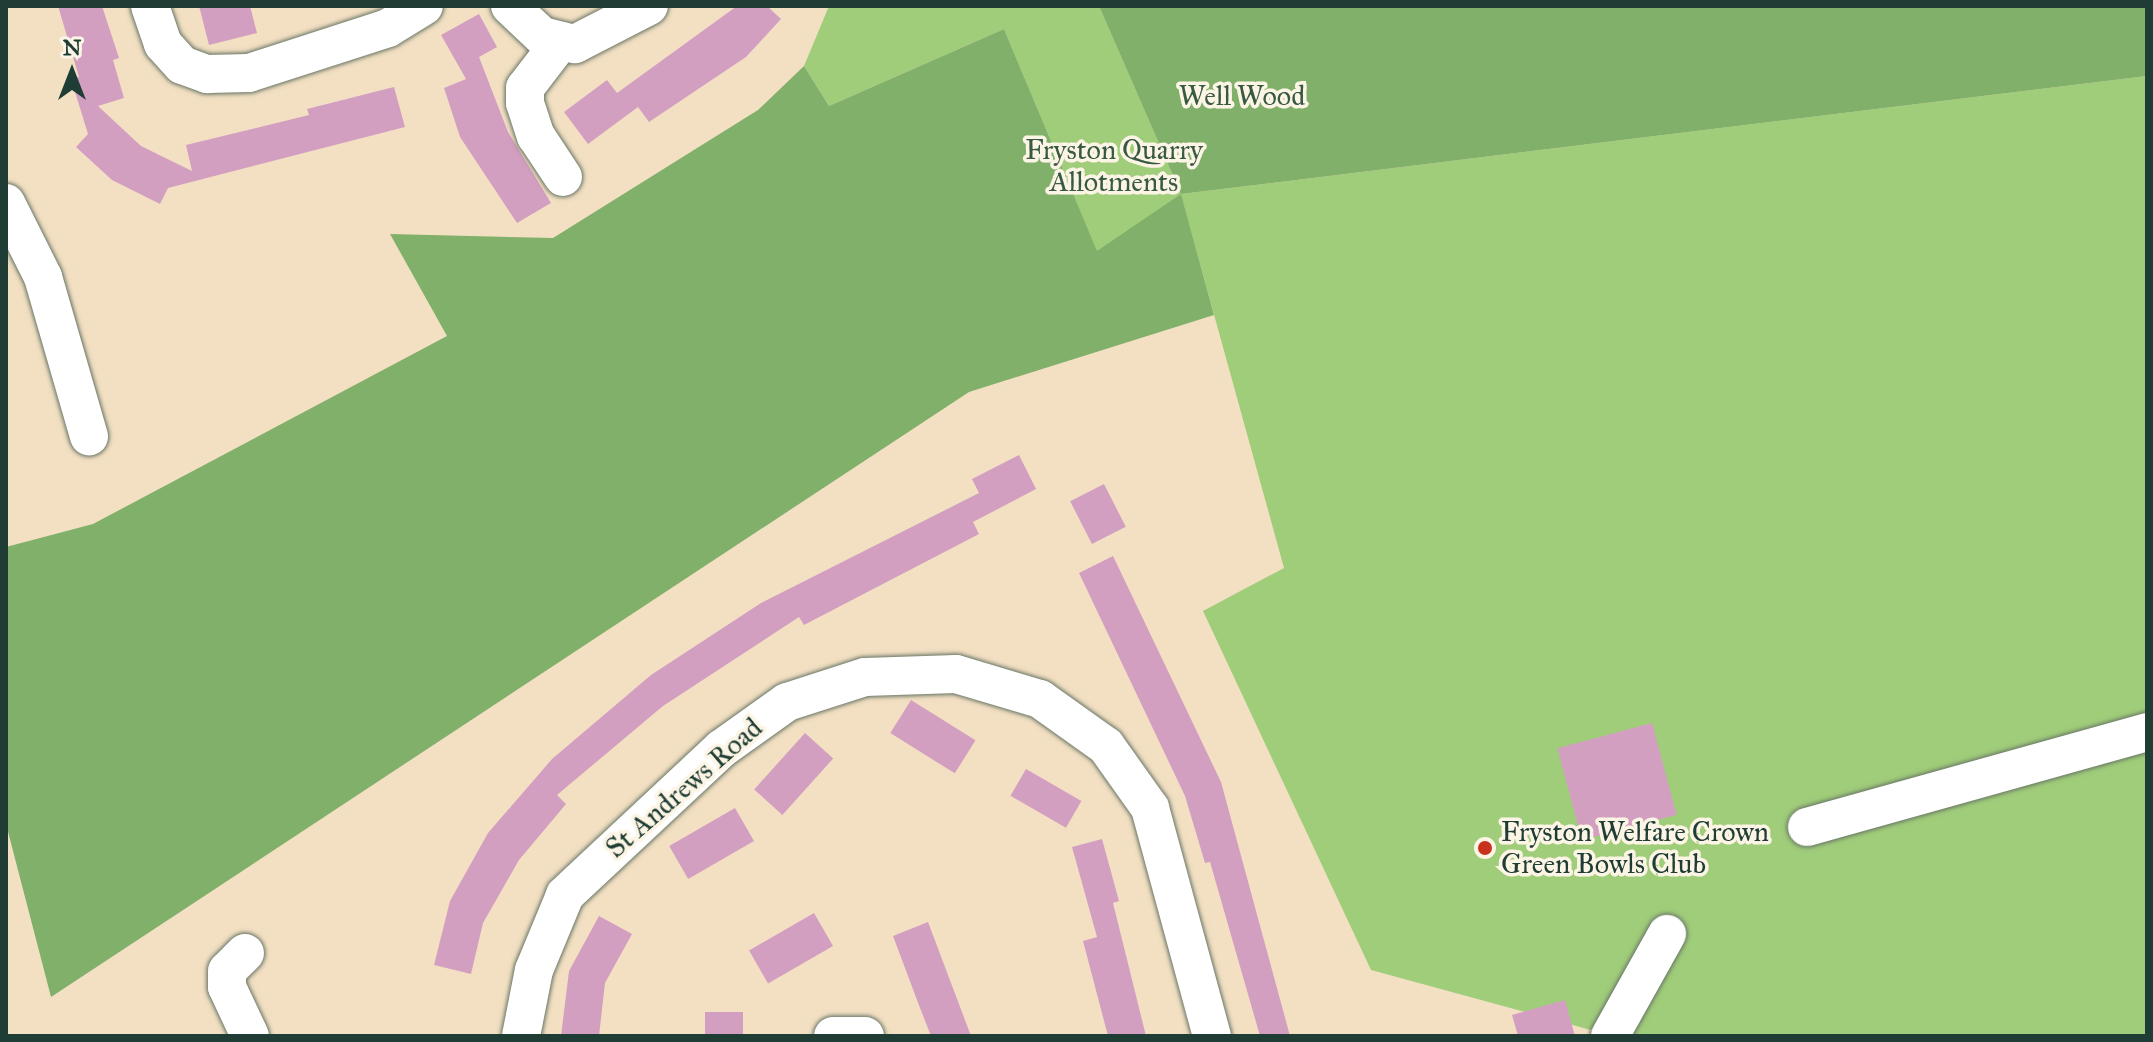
<!DOCTYPE html>
<html>
<head>
<meta charset="utf-8">
<style>
  body { margin:0 }
  #map { position:relative; width:2153px; height:1042px; overflow:hidden; background:#f3e0c3; font-family:"IM FELL Great Primer",serif }
  div>[style] { position:absolute }
  [style*='--x'] { left:calc(var(--x)*1px); top:calc(var(--y)*1px); width:calc(var(--w)*1px); rotate:calc(var(--a)*1deg) }
  .green>* { inset:0; background:#a0cd7a }
  .forest>* { inset:0; background:#80b06a }
  .building>* { inset:0; background:#d39fc1; transform-origin:0 0 }
  .roads { filter:drop-shadow(0 0 2px #697666) drop-shadow(0 0 2px #697666) }
  .minor>* { height:38px; margin:-19px; padding:0 19px; transform-origin:19px; border-radius:19px; background:#fff }
  .dots>* { width:22px; height:22px; translate:-50% -50%; box-sizing:border-box; border:4px solid #fcf5e5; border-radius:50% }
  span { translate:-50% -50%; white-space:nowrap; text-align:center; line-height:1.15; -webkit-text-stroke:7px #fcf5e5; paint-order:stroke }
  .park-label { font-size:28px; color:#395a42 }
  .street-label { font-size:28px; color:#1f3d34 }
  .poi-label { font-size:28px; color:#1f3d34 }
  .left { translate:0 -50%; text-align:left }
  .frame { position:absolute; inset:0; border:8px solid #1f3d34; pointer-events:none }
  .north { position:absolute; left:32px; top:32px; width:80px; height:80px; -webkit-text-stroke:6px #fcf5e5; paint-order:stroke; rotate:0deg; font-size:22px; font-weight:700; line-height:32px; text-align:center; color:#1f3d34 }
  .north::after { content:''; display:block; margin:auto; width:28px; height:36px; background:#1f3d34; clip-path:polygon(50% 0,100% 100%,50% 72%,0 100%) }
</style>
</head>
<body>
<div id="map">
  <div class="green">
    <i style="clip-path:polygon(829px 6px,1099px 6px,1181px 194px,2147px 76px,2147px 1036px,1613px 1036px,1371px 970px,1203px 611px,1284px 568px,1181px 195px,1097px 252px,1004px 29px,829px 106px,804px 66px)"></i>
  </div>
  <div class="forest">
    <i style="clip-path:polygon(1099px 6px,2147px 6px,2147px 76px,1181px 194px,1214px 315px,969px 392px,51px 997px,6px 824px,6px 547px,93px 524px,447px 336px,390px 234px,553px 238px,758px 110px,804px 66px,829px 106px,1004px 29px,1097px 251px,1181px 194px)"></i>
  </div>
  <div class="building">
    <i style="clip-path:polygon(58px 6px,102px 6px,119px 58px,113px 60px,124px 98px,98px 106px,141px 146px,192px 171px,186px 145px,309px 115px,307px 109px,394px 87px,405px 127px,168px 188px,160px 204px,112px 180px,76px 147px,88px 134px,71px 79px,79px 77px)"></i>
    <i style="clip-path:polygon(199px 6px,250px 6px,257px 33px,209px 45px)"></i>
    <i style="clip-path:polygon(737px 6px,767px 6px,781px 19px,746px 57px,649px 122px,638px 107px,588px 144px,564px 112px,607px 80px,617px 93px)"></i>
    <i style="clip-path:polygon(479px 14px,497px 47px,479px 57px,508px 132px,551px 203px,517px 223px,460px 137px,444px 88px,466px 79px,441px 35px)"></i>
    <i style="clip-path:polygon(1019px 455px,1036px 489px,973px 522px,979px 534px,804px 625px,799px 617px,663px 706px,557px 795px,566px 804px,519px 860px,483px 923px,471px 974px,434px 965px,450px 901px,488px 833px,552px 759px,651px 675px,761px 603px,979px 493px,972px 479px)"></i>
    <i style="left:1104px;top:484px;width:48px;height:38px;rotate:63deg"></i>
    <i style="clip-path:polygon(1113px 556px,1221px 782px,1290px 1036px,1260px 1036px,1210px 862px,1205px 863px,1185px 796px,1079px 573px)"></i>
    <i style="left:911px;top:700px;width:76px;height:39px;rotate:32deg"></i>
    <i style="left:1652px;top:723px;width:95px;height:98px;rotate:75deg"></i>
    <i style="left:805px;top:733px;width:38px;height:76px;rotate:42deg"></i>
    <i style="left:1026px;top:769px;width:64px;height:31px;rotate:30deg"></i>
    <i style="left:735px;top:808px;width:38px;height:76px;rotate:60deg"></i>
    <i style="clip-path:polygon(1102px 839px,1119px 901px,1113px 903px,1146px 1036px,1108px 1036px,1083px 941px,1097px 937px,1072px 847px)"></i>
    <i style="left:814px;top:913px;width:38px;height:75px;rotate:60deg"></i>
    <i style="clip-path:polygon(599px 916px,632px 934px,605px 983px,599px 1036px,561px 1036px,569px 971px)"></i>
    <i style="clip-path:polygon(928px 922px,948px 975px,971px 1036px,931px 1036px,920px 1008px,893px 936px)"></i>
    <i style="clip-path:polygon(1565px 1000px,1575px 1036px,1518px 1036px,1512px 1015px)"></i>
    <i style="left:743px;top:1012px;width:24px;height:38px;rotate:90deg"></i>
  </div>
  <div class="roads">
    <div class="minor">
      <i style="--x:150;--y:6;--w:40;--a:71.1"></i>
      <i style="--x:163;--y:44;--w:28;--a:48"></i>
      <i style="--x:182;--y:65;--w:27;--a:20"></i>
      <i style="--x:207;--y:74;--w:42;--a:-1.4"></i>
      <i style="--x:249;--y:73;--w:146;--a:-17.9"></i>
      <i style="--x:388;--y:28;--w:42;--a:-31.4"></i>
      <i style="--x:510;--y:6;--w:44;--a:43.2"></i>
      <i style="--x:542;--y:36;--w:34;--a:14"></i>
      <i style="--x:575;--y:44;--w:83;--a:-27.2"></i>
      <i style="--x:561;--y:41;--w:59;--a:127.5"></i>
      <i style="--x:525;--y:88;--w:15;--a:90"></i>
      <i style="--x:525;--y:103;--w:35;--a:72"></i>
      <i style="--x:536;--y:136;--w:49;--a:56.6"></i>
      <i style="--x:6;--y:203;--w:83;--a:63.4"></i>
      <i style="--x:43;--y:277;--w:166;--a:73.9"></i>
      <i style="--x:1807;--y:827;--w:353;--a:-15.6"></i>
      <i style="--x:245;--y:953;--w:25;--a:135"></i>
      <i style="--x:227;--y:971;--w:16;--a:90"></i>
      <i style="--x:227;--y:987;--w:54;--a:64.9"></i>
      <i style="--x:521;--y:1036;--w:67;--a:-78.9"></i>
      <i style="--x:534;--y:970;--w:81;--a:-67.5"></i>
      <i style="--x:565;--y:895;--w:214;--a:-43.1"></i>
      <i style="--x:721;--y:749;--w:81;--a:-35.5"></i>
      <i style="--x:787;--y:702;--w:82;--a:-17.8"></i>
      <i style="--x:865;--y:677;--w:91;--a:-1.9"></i>
      <i style="--x:956;--y:674;--w:88;--a:16.6"></i>
      <i style="--x:1040;--y:699;--w:81;--a:35.5"></i>
      <i style="--x:1106;--y:746;--w:76;--a:54.6"></i>
      <i style="--x:1150;--y:808;--w:236;--a:74.8"></i>
      <i style="--x:833;--y:1036;--w:32;--a:0"></i>
      <i style="--x:1610;--y:1036;--w:117;--a:-60.8"></i>
    </div>
  </div>
  <div class="dots">
    <i style="left:1485px;top:848px;background:#c8321e"></i>
  </div>
  <div class="park-label">
    <span style="left:1242px;top:96px">Well Wood</span>
    <span style="left:1114px;top:166px">Fryston Quarry<br>Allotments</span>
  </div>
  <div class="street-label">
    <span style="left:684px;top:788px;rotate:-41deg">St Andrews Road</span>
  </div>
  <div class="poi-label">
    <span class="left" style="left:1501px;top:848px">Fryston Welfare Crown<br>Green Bowls Club</span>
  </div>
  <div class="frame"></div>
  <div class="north">N</div>
</div>
</body>
</html>
